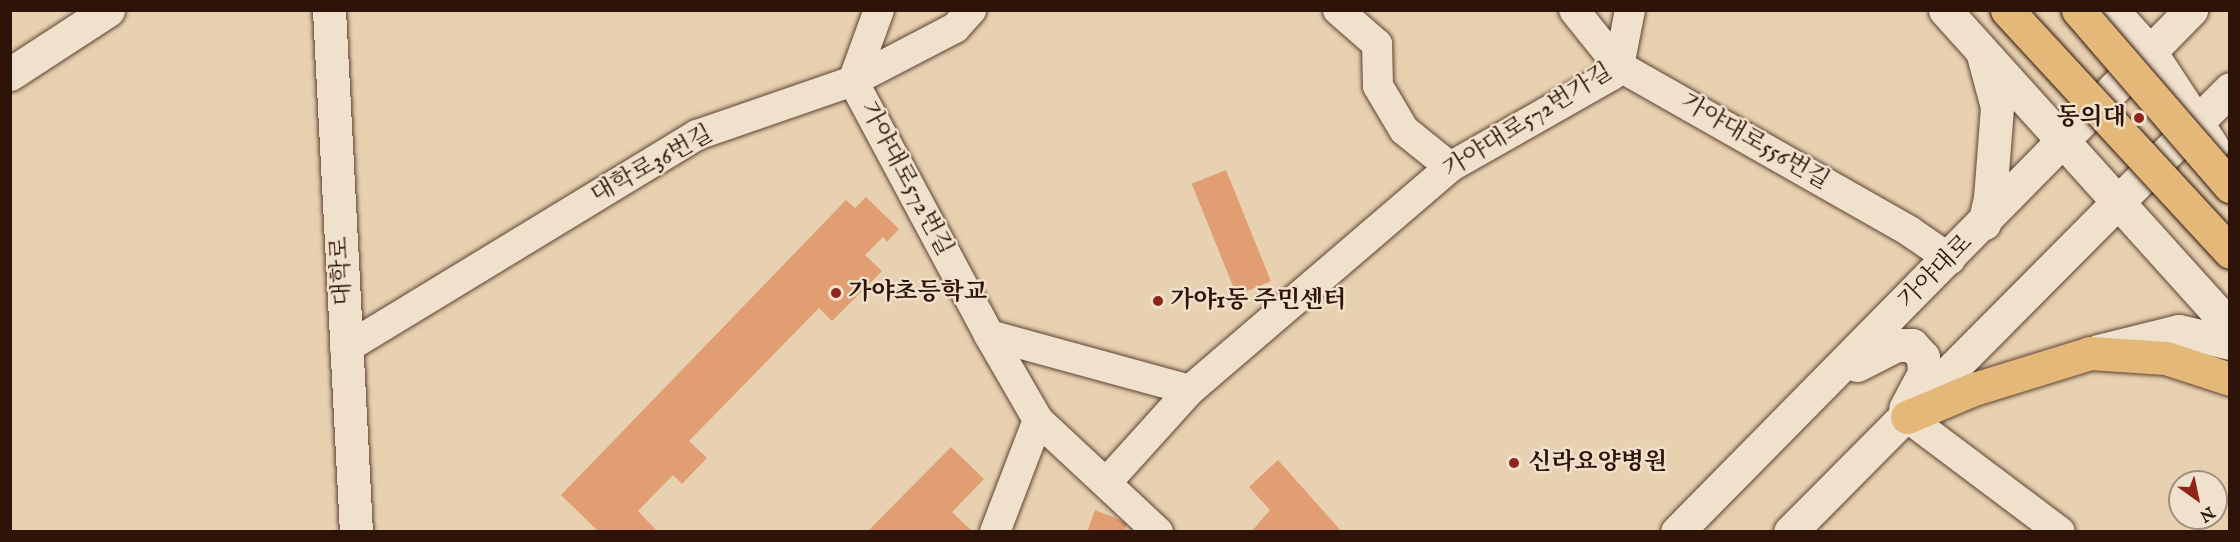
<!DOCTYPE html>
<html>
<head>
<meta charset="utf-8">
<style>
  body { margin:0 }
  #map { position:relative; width:2240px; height:542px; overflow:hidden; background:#e8d1b0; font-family:"IM FELL English","Noto Serif KR",serif }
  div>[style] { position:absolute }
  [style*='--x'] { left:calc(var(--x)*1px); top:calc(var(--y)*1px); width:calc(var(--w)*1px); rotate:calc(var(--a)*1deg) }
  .building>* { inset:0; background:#e19e73; transform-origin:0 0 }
  .roads { filter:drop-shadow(0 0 2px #5c4232) drop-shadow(0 0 2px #5c4232) }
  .minor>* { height:30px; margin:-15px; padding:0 15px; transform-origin:15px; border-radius:15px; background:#f0e1cc }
  .tertiary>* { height:33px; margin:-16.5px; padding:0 16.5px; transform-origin:16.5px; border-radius:16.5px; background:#f0e1cc }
  .secondary>* { height:33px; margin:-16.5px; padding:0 16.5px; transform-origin:16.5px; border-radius:16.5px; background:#f0e1cc }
  .trunk>* { height:33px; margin:-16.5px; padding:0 16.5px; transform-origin:16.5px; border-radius:16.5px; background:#e4b878 }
  .bridges { filter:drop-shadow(0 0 2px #2e1308) drop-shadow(0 0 2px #2e1308) }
  .trunk-bridge>* { height:33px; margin:-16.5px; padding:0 16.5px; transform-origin:16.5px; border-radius:16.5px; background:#e4b878 }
  .dots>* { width:16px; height:16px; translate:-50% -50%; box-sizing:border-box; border:3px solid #f0e1cc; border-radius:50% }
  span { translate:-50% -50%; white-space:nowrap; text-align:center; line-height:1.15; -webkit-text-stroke:5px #f0e1cc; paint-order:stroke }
  .poi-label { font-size:24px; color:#2e1308; font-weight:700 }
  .right { translate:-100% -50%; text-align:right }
  .left { translate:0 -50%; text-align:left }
  .street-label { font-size:24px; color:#2e1308 }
  .frame { position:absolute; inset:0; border:12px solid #2e1308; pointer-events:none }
  .north { position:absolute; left:2168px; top:470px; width:60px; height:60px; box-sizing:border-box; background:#f0e1cc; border:2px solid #a28f7e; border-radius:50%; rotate:147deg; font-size:16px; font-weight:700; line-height:24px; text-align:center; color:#2e1308 }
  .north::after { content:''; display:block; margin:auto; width:21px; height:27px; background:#8f2418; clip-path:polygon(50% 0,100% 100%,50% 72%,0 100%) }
</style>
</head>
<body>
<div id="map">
  <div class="building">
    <i style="left:1226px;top:170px;width:120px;height:37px;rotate:68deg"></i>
    <i style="clip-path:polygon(866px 197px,899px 229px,887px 242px,883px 237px,865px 255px,882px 271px,832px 321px,819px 308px,689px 441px,707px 458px,682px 484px,673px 475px,638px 511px,658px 532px,599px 532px,561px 495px,846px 200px,855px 208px)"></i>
    <i style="clip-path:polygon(951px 447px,984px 479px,952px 512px,973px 532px,867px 532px)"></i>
    <i style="clip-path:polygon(1278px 460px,1342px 532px,1251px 532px,1270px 510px,1249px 487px)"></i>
    <i style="clip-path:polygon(1095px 510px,1127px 523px,1124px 532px,1087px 532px)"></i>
  </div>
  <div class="roads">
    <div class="minor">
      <i style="--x:879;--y:10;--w:76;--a:110.1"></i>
      <i style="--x:853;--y:81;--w:288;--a:61.8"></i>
      <i style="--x:989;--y:335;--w:98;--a:60"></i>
      <i style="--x:1038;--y:420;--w:164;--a:43"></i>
      <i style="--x:1338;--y:10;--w:52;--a:41.1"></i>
      <i style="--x:1377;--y:44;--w:42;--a:88.6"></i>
      <i style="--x:1378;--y:86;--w:51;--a:59.4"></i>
      <i style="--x:1404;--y:130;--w:59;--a:38.8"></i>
      <i style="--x:1574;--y:10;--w:72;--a:51.2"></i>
      <i style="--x:1619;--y:66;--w:334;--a:29.6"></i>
      <i style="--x:1909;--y:231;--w:50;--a:34.3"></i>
      <i style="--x:989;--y:335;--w:208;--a:15.3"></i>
      <i style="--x:345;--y:349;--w:412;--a:-31.3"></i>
      <i style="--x:697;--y:135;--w:165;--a:-19.1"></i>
      <i style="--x:853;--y:81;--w:115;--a:-27.5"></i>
      <i style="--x:955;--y:28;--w:24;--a:-48"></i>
      <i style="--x:1907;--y:417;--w:191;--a:36.9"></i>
      <i style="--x:1106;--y:483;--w:125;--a:-47.9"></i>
      <i style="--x:1190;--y:390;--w:343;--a:-40.6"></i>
      <i style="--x:1450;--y:167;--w:186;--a:-29.6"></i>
      <i style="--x:1612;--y:75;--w:11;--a:-52"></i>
      <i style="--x:1619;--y:66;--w:57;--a:-78.9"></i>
      <i style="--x:995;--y:532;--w:120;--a:-69"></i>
    </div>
    <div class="tertiary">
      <i style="--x:1945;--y:10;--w:426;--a:48"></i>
      <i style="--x:2112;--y:10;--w:58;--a:47.8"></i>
      <i style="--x:2151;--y:53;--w:111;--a:56.7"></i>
      <i style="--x:1983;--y:55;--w:54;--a:74.9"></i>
      <i style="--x:1997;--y:107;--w:91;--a:94.4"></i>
      <i style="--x:1990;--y:198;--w:26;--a:103"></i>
      <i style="--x:10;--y:74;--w:117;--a:-33.1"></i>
      <i style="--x:2098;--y:351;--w:83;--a:-13.9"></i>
      <i style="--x:2179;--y:331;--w:52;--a:13.2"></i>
    </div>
    <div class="secondary">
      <i style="--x:329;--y:10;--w:523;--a:87.04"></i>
      <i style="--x:1857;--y:365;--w:44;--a:-27.1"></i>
      <i style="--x:1896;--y:345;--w:16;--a:0"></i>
      <i style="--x:1912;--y:345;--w:16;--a:47"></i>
      <i style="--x:1923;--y:357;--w:16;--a:86"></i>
      <i style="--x:1924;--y:373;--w:40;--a:118"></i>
      <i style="--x:1677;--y:532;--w:733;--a:-45.44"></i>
      <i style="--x:1790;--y:532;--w:624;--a:-45.19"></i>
    </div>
    <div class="trunk">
      <i style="--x:1907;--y:417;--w:73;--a:-22.7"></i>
      <i style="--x:1974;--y:389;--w:121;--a:-17.2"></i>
      <i style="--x:2090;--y:353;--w:76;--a:3.8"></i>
      <i style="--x:2166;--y:358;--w:67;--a:18.2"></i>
    </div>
  </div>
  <div class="bridges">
    <div class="trunk-bridge">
      <i style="--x:2007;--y:10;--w:329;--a:47.3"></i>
      <i style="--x:2078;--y:10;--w:233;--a:49.2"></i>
    </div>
  </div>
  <div class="dots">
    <i style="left:2139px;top:118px;background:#8f2418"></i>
    <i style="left:836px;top:293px;background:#8f2418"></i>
    <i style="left:1158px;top:301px;background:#8f2418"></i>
    <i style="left:1514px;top:463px;background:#8f2418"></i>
  </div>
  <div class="poi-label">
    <span class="right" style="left:2126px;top:118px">동의대</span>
    <span class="left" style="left:848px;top:293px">가야초등학교</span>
    <span class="left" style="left:1170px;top:301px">가야1동 주민센터</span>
    <span class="left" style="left:1528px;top:463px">신라요양병원</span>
  </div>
  <div class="street-label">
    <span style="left:1528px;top:121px;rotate:-32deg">가야대로572번가길</span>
    <span style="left:1755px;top:142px;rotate:30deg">가야대로556번길</span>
    <span style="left:652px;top:165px;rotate:-29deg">대학로36번길</span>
    <span style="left:906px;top:179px;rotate:62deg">가야대로572번길</span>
    <span style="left:342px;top:271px;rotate:-93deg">대학로</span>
    <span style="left:1936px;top:272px;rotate:-45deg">가야대로</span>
  </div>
  <div class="frame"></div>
  <div class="north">N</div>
</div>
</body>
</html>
